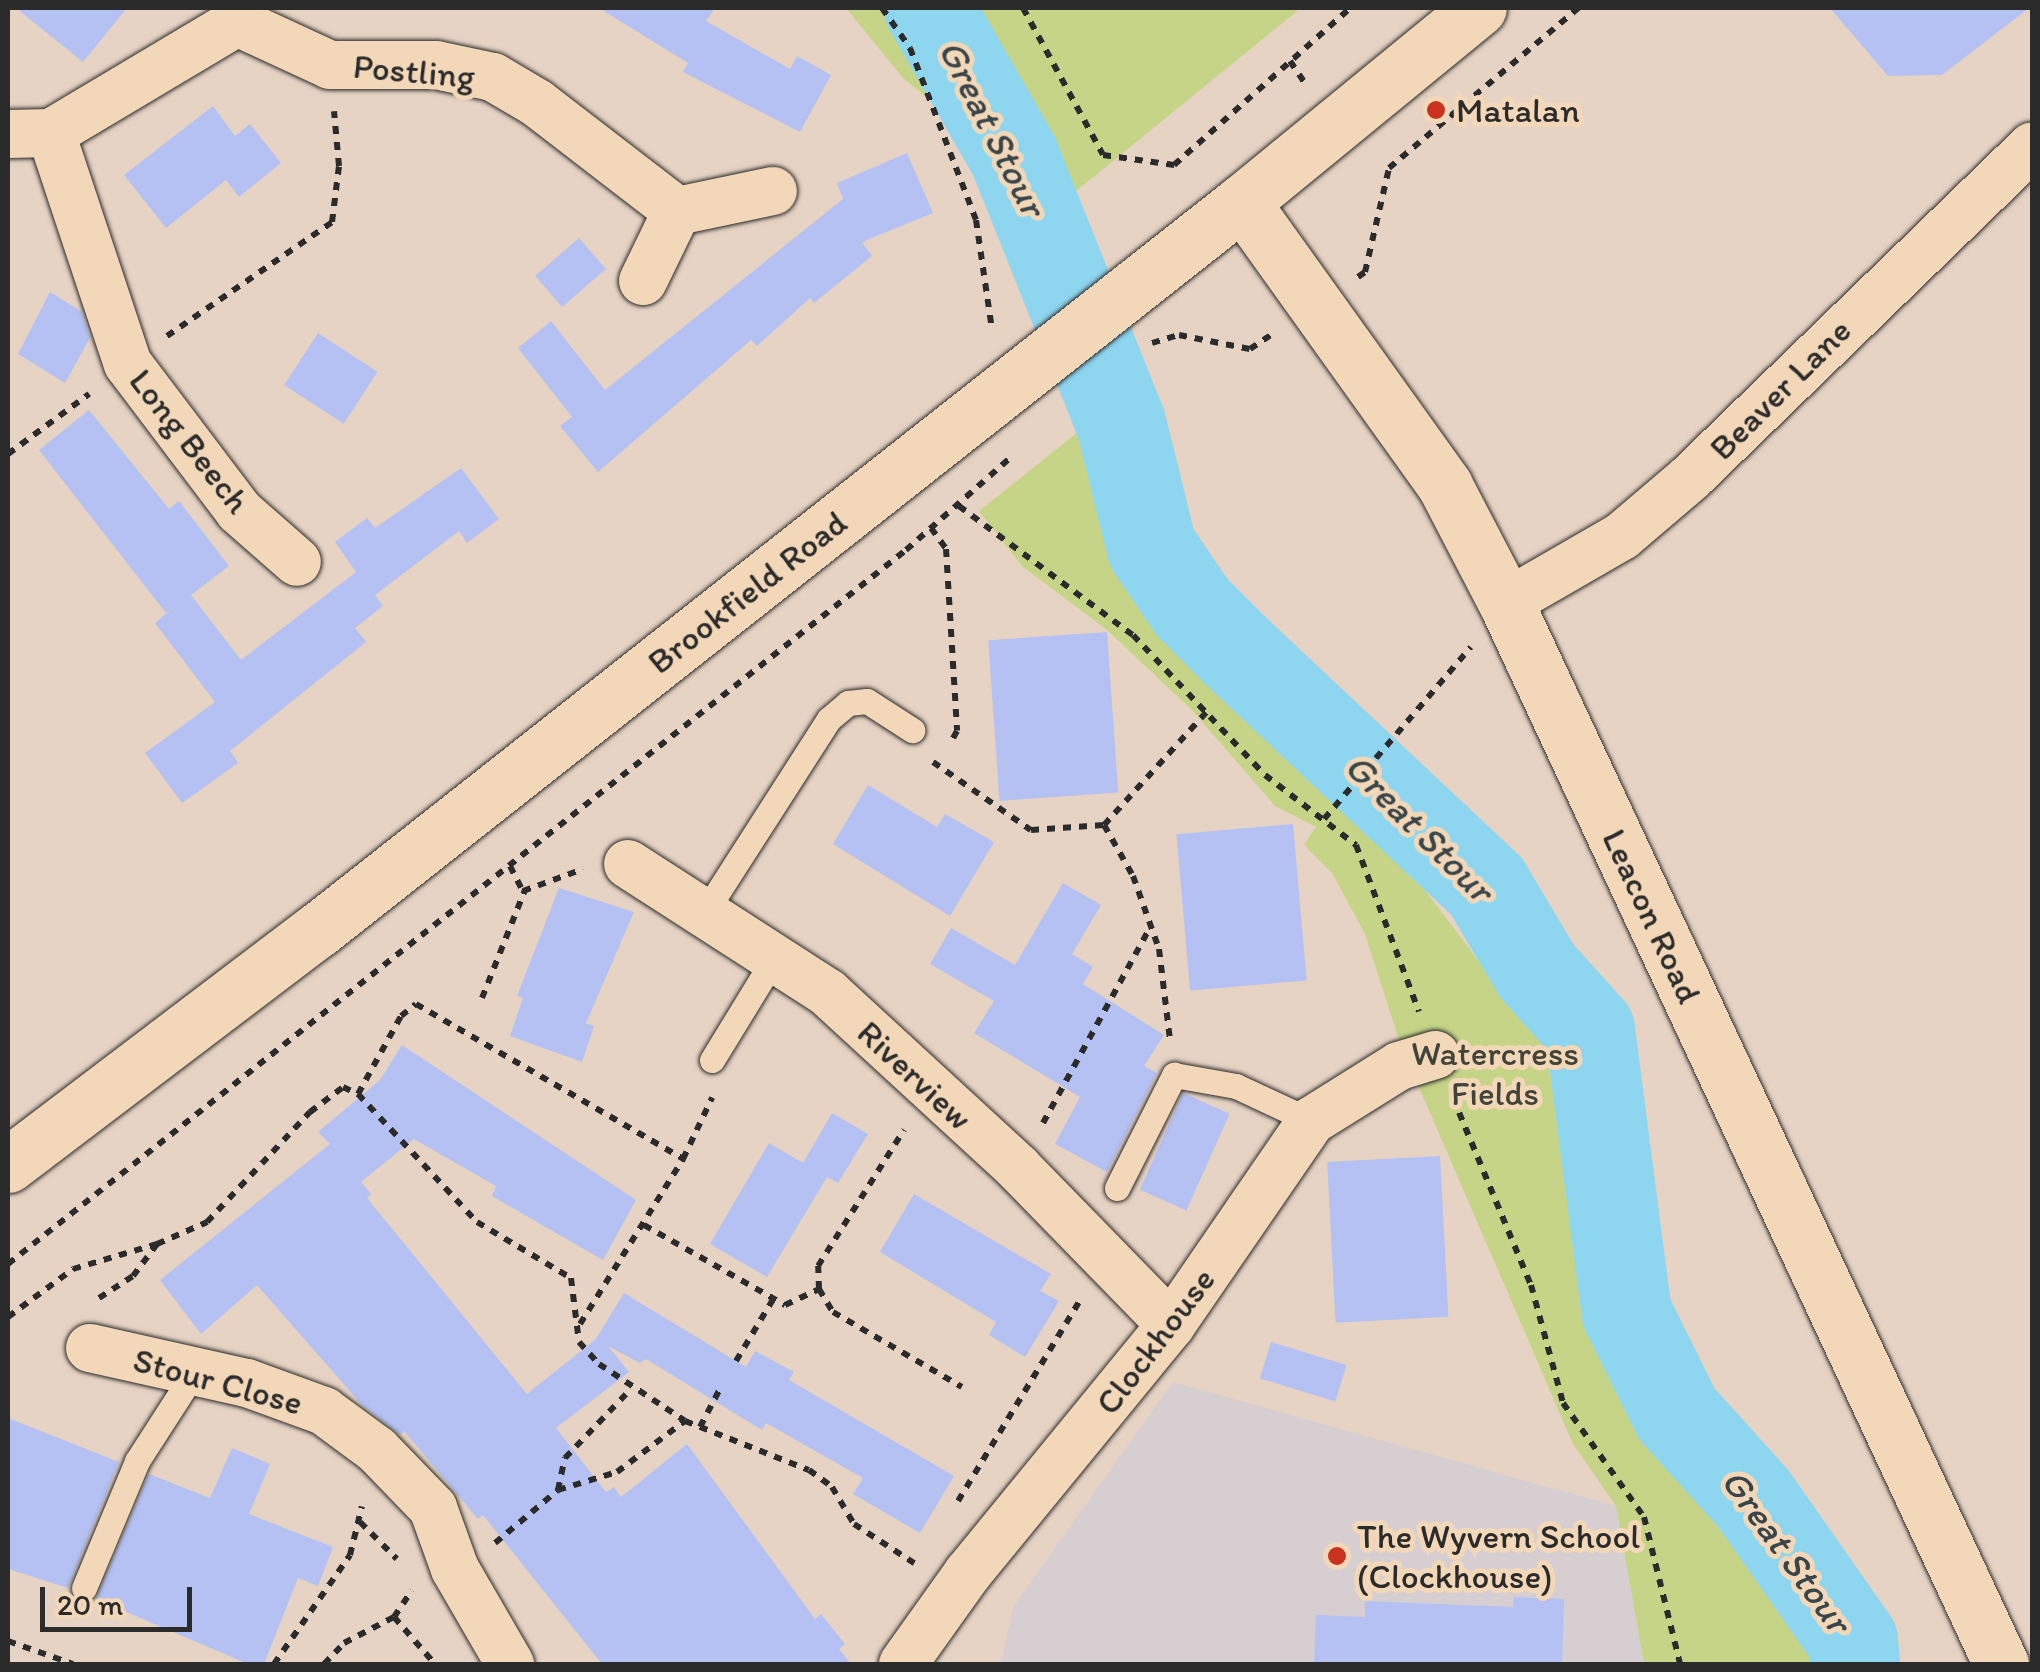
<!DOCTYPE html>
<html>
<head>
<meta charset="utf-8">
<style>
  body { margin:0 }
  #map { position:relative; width:2040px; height:1672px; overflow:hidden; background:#e6d3c4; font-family:Itim,sans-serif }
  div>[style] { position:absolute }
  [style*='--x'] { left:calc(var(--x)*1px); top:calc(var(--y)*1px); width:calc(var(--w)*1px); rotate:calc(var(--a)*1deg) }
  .built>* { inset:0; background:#d7ced2 }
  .green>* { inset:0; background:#c6d488 }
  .river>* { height:90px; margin:-45px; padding:0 45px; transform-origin:45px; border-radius:45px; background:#8ed6f0 }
  .building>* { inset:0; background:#b4c1f2; transform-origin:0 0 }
  .path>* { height:6px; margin-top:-3px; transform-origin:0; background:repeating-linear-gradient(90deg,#2b2b2b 0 8px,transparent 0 16px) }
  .roads { filter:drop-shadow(0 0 2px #2b2b2b) drop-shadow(0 0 2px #2b2b2b) }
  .service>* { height:25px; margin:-12.5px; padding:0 12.5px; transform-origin:12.5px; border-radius:12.5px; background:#f2d8b9 }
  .minor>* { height:48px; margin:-24px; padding:0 24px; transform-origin:24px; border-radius:24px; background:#f2d8b9 }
  .tertiary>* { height:55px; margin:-27.5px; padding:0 27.5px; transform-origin:27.5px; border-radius:27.5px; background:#f2d8b9 }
  .secondary>* { height:55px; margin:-27.5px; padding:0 27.5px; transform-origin:27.5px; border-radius:27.5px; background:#f2d8b9 }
  .dots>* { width:28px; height:28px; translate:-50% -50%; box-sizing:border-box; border:5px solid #f2d8b9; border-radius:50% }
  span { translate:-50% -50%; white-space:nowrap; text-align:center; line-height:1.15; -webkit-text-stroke:10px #f2d8b9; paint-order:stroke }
  .street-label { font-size:35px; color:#2b2b2b }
  .poi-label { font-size:35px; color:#2b2b2b }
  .left { translate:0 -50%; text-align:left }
  .park-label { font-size:35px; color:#424439 }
  .water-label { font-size:38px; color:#3a4549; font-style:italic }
  .frame { position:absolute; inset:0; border:10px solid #2b2b2b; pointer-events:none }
  .scale { position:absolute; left:40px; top:1587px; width:152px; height:45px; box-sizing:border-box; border:5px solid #2b2b2b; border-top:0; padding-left:12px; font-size:30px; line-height:35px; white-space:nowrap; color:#2b2b2b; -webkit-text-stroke:8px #f2d8b9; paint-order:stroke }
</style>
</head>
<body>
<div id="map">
  <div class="built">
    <i style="clip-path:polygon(1173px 1382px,1616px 1506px,1644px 1664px,1001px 1664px,1013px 1607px)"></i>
  </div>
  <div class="green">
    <i style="clip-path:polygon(846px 8px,1301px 8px,1059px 205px,903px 78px)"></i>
    <i style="clip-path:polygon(1083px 428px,1103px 523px,1143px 590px,1337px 775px,1504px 994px,1542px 1013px,1562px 1032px,1571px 1067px,1577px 1203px,1609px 1349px,1660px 1442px,1775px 1557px,1810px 1610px,1832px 1664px,1644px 1664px,1616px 1506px,1573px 1444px,1400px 1043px,1365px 934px,1332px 873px,1304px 845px,1316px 827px,1275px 806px,1192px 710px,1107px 630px,1023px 567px,979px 511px)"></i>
  </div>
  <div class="river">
    <i style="--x:929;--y:8;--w:171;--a:60.1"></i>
    <i style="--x:1014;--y:156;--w:288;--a:68.2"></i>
    <i style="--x:1121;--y:423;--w:129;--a:76.1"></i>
    <i style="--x:1152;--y:548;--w:71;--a:55.9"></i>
    <i style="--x:1192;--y:607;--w:64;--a:45"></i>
    <i style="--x:1237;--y:652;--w:343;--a:43.2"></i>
    <i style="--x:1487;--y:887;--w:98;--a:59.2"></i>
    <i style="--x:1537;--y:971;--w:79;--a:48.1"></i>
    <i style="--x:1590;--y:1030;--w:285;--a:82.6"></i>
    <i style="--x:1627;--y:1313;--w:113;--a:63.7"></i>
    <i style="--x:1677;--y:1414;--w:113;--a:47.9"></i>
    <i style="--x:1753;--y:1498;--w:174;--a:55"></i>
    <i style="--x:1853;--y:1641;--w:23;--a:85"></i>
  </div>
  <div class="building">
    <i style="clip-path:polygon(16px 8px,127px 8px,83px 62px)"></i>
    <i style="clip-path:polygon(599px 8px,715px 8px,706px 21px,790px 69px,797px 56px,831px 75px,800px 132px,683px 72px,688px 63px)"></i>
    <i style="clip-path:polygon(1830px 8px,2029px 8px,1942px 75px,1888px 76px)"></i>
    <i style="clip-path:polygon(213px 106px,235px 136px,250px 124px,281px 163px,239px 197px,226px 180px,166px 228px,124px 175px)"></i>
    <i style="clip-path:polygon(907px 153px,933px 213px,862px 242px,872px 256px,814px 303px,810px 298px,757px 346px,751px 340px,598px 472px,560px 426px,572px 417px,518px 348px,551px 321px,605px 390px,843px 199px,837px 183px)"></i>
    <i style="left:579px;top:238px;width:41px;height:58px;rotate:49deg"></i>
    <i style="clip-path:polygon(50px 292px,82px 312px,90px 338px,65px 383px,18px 354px)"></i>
    <i style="left:318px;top:333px;width:71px;height:62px;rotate:33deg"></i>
    <i style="clip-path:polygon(89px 410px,169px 509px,179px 501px,229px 566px,191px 595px,241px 660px,356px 572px,335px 542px,367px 518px,375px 528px,461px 468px,499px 519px,467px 543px,459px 531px,375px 595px,383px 606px,355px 628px,366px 642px,230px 751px,238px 763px,182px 803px,145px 753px,215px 702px,155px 623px,175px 606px,166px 613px,39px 450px)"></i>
    <i style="left:1107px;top:632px;width:161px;height:119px;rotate:86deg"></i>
    <i style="clip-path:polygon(868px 785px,937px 827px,945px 814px,994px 842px,950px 916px,833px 844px)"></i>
    <i style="left:1293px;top:824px;width:157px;height:117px;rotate:85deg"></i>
    <i style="clip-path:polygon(1063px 883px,1101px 905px,1072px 954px,1093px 967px,1083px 984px,1164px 1035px,1144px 1066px,1157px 1073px,1107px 1172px,1055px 1144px,1080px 1097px,974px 1033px,994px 1001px,930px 964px,951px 928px,1015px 965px)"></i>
    <i style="clip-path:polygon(559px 888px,634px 912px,586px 1023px,594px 1026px,582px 1062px,510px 1036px,523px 998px,517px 996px)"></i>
    <i style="clip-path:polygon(402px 1045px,636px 1200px,603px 1260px,492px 1196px,496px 1186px,414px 1139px,361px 1182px,371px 1194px,367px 1198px,527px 1394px,596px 1339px,624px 1293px,746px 1367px,755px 1351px,794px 1372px,789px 1380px,954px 1476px,920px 1533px,853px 1494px,863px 1478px,766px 1423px,762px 1430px,646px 1359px,640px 1363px,608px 1346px,629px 1372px,556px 1428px,606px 1492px,614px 1487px,621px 1497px,687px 1444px,815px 1619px,821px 1614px,845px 1644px,839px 1649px,851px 1664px,602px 1664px,483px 1515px,478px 1519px,404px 1431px,400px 1435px,362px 1405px,257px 1285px,201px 1334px,160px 1280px,330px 1144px,318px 1132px,380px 1080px)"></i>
    <i style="left:1183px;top:1093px;width:51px;height:106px;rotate:24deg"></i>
    <i style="clip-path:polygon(832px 1113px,868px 1134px,838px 1183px,827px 1177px,767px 1277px,710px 1244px,769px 1143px,803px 1163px)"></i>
    <i style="left:1440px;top:1156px;width:161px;height:113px;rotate:87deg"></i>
    <i style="clip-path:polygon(914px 1194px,1051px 1274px,1040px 1291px,1059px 1301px,1025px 1357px,989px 1335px,996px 1322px,880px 1252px)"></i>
    <i style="left:1271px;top:1342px;width:79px;height:38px;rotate:17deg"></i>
    <i style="clip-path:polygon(8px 1418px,119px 1462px,68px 1588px,8px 1569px)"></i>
    <i style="clip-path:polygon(232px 1448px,270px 1464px,249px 1514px,333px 1547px,318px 1586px,298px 1578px,264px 1664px,248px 1664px,96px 1599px,149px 1474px,210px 1498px)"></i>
    <i style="clip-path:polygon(1514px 1597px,1564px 1599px,1562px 1664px,1314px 1664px,1316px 1615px,1365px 1617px,1365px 1601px,1513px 1607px)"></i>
  </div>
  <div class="path">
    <i style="--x:882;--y:8;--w:49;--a:55"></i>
    <i style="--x:910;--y:48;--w:184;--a:69"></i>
    <i style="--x:976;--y:220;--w:111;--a:81.7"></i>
    <i style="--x:1023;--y:8;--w:167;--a:61.4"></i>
    <i style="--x:1103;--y:155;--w:72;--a:8"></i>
    <i style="--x:1174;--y:165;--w:236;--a:-41.7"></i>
    <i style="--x:1290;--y:61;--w:29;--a:56"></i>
    <i style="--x:1358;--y:277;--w:9;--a:-36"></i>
    <i style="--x:1365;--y:272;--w:107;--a:-77"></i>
    <i style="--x:1389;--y:168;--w:248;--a:-40.2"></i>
    <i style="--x:167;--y:336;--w:201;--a:-34.6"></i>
    <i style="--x:332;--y:222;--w:56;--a:-82.9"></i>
    <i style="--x:339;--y:166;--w:55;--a:-95.2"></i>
    <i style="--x:1152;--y:343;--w:28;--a:-17"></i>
    <i style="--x:1179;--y:335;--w:72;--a:11.2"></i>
    <i style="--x:1250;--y:349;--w:27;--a:-34"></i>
    <i style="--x:8;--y:454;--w:101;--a:-36.5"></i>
    <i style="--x:959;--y:506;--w:217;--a:36.6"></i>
    <i style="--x:1133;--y:635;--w:192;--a:46.7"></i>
    <i style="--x:1265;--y:775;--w:115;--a:37.6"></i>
    <i style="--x:1356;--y:845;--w:178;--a:69.3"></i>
    <i style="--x:931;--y:528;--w:26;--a:54"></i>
    <i style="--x:946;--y:549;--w:182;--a:86.5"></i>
    <i style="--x:957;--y:731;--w:13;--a:119"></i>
    <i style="--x:933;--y:762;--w:119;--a:34.8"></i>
    <i style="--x:1031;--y:830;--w:73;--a:-3.9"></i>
    <i style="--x:1104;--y:825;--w:156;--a:-47.8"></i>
    <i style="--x:1324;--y:819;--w:226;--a:-49.5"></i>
    <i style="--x:1104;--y:825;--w:59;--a:60.4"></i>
    <i style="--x:1133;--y:876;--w:77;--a:70.4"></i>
    <i style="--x:1159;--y:949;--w:92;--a:83.1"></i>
    <i style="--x:510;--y:866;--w:28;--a:63"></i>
    <i style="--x:523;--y:891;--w:64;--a:-20.1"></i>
    <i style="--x:482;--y:998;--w:116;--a:-68.3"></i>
    <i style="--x:358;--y:1094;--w:89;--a:-61.1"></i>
    <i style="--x:401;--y:1016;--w:19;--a:-39"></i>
    <i style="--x:416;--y:1004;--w:309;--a:30.1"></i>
    <i style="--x:1453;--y:1098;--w:203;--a:67.4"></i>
    <i style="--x:1531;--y:1285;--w:122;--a:74.8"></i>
    <i style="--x:1563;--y:1403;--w:140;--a:54.6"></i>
    <i style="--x:1644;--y:1517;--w:151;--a:76.2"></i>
    <i style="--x:1043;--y:1123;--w:225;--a:-61.3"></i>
    <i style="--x:644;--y:1225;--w:162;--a:29.6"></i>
    <i style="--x:785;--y:1305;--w:38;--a:-25"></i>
    <i style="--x:819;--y:1289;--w:23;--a:-92"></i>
    <i style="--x:818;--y:1266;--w:161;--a:-57.7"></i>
    <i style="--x:8;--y:1264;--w:1147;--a:-38.49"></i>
    <i style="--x:906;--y:550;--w:140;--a:-41.5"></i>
    <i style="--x:819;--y:1289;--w:27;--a:59"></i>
    <i style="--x:833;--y:1312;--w:149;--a:30.2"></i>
    <i style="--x:99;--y:1298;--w:40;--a:-32.9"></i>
    <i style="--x:133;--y:1276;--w:40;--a:-53"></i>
    <i style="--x:157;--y:1244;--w:55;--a:-23.7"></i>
    <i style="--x:207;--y:1222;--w:151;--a:-46.9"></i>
    <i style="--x:310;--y:1112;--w:41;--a:-37.1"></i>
    <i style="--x:343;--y:1087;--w:17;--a:25"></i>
    <i style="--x:358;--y:1094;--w:175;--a:47.1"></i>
    <i style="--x:477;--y:1222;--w:109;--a:30.8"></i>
    <i style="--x:571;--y:1278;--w:64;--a:82.9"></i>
    <i style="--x:579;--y:1342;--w:30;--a:48"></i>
    <i style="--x:599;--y:1364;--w:103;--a:33.5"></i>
    <i style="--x:685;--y:1421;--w:133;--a:21.6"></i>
    <i style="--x:809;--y:1470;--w:29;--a:36"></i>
    <i style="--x:832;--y:1487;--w:43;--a:59.3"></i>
    <i style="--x:854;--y:1524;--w:72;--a:33"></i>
    <i style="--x:8;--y:1317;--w:81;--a:-36.4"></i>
    <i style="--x:73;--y:1269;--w:88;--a:-16.6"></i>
    <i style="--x:580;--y:1324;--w:195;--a:-58"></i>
    <i style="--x:683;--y:1159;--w:68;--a:-64.6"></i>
    <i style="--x:736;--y:1361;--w:70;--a:-59"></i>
    <i style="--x:700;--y:1427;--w:47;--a:-62.4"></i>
    <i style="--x:558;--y:1490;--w:33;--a:-78"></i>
    <i style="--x:565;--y:1458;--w:94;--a:-46.3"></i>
    <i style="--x:958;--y:1501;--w:233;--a:-58.7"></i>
    <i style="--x:360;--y:1522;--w:52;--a:45"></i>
    <i style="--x:495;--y:1543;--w:82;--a:-40.1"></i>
    <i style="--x:558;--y:1490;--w:62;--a:-17"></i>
    <i style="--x:617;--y:1472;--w:85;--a:-36.9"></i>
    <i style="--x:394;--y:1617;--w:62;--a:48.9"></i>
    <i style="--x:8;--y:1641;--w:69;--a:19.5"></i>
    <i style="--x:274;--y:1664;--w:133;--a:-55.1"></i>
    <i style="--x:350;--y:1555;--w:50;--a:-76.2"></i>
    <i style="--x:324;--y:1664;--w:29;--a:-46"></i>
    <i style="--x:344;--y:1643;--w:56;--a:-27.5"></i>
    <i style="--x:394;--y:1617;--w:32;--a:-56"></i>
  </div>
  <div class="roads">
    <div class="service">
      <i style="--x:705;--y:912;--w:229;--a:-57.3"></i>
      <i style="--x:829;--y:719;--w:25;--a:-40"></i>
      <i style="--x:848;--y:703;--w:19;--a:-6"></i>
      <i style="--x:867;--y:701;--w:54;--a:32.8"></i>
      <i style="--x:712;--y:1060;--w:121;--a:-58.5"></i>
      <i style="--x:1117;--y:1188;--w:127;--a:-63.2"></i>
      <i style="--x:1174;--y:1075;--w:63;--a:10.1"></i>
      <i style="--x:1236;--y:1086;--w:83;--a:25"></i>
      <i style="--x:84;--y:1588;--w:138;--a:-67.3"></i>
      <i style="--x:137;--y:1461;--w:107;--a:-57.2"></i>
    </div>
    <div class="minor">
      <i style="--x:237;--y:22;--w:102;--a:24.8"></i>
      <i style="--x:330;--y:65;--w:106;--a:0"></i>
      <i style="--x:436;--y:65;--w:58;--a:11.9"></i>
      <i style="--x:493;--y:77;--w:51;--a:30.6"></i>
      <i style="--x:537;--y:103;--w:177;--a:37.6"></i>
      <i style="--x:51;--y:133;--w:243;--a:71.6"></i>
      <i style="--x:128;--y:364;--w:184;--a:52.9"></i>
      <i style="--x:239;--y:511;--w:77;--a:41.3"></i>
      <i style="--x:8;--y:134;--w:43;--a:-1.3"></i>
      <i style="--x:51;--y:133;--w:217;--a:-30.8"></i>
      <i style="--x:643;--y:281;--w:78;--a:-64.1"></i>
      <i style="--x:677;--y:211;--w:98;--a:-11.8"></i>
      <i style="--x:1506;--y:603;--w:134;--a:-30"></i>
      <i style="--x:1622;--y:536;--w:91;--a:-40.5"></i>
      <i style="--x:1691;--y:477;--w:475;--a:-44.1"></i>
      <i style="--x:628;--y:864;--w:238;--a:32.8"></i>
      <i style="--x:828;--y:993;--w:258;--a:42.6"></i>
      <i style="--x:1018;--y:1168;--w:219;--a:45.7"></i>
      <i style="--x:90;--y:1348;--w:161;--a:12.6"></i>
      <i style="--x:247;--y:1383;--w:82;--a:20"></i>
      <i style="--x:324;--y:1411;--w:66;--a:36.3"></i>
      <i style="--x:377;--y:1450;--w:81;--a:46"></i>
      <i style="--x:433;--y:1508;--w:65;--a:70.2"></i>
      <i style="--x:455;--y:1569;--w:110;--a:59.9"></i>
      <i style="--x:903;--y:1664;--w:112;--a:-54.5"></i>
      <i style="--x:968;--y:1573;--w:320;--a:-50.7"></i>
      <i style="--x:1171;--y:1325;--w:247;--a:-55.5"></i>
      <i style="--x:1311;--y:1121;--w:104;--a:-32"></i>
      <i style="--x:1399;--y:1066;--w:38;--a:-17"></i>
    </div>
    <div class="tertiary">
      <i style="--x:1242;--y:202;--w:349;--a:54.4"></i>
      <i style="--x:1445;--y:486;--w:132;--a:62.5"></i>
      <i style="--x:1506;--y:603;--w:1171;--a:64.99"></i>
    </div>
    <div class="secondary">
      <i style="--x:8;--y:1165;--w:389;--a:-37.2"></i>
      <i style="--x:318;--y:930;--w:1176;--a:-38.23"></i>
      <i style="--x:1242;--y:202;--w:306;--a:-39.3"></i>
    </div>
  </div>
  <div class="dots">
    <i style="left:1436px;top:110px;background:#c8321e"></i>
    <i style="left:1337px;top:1556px;background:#c8321e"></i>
  </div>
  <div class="street-label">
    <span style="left:414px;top:71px;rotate:5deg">Postling</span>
    <span style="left:1780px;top:389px;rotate:-45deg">Beaver Lane</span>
    <span style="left:190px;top:441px;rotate:52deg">Long Beech</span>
    <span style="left:747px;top:592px;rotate:-38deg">Brookfield Road</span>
    <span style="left:1652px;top:916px;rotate:65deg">Leacon Road</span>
    <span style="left:915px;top:1075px;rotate:43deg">Riverview</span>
    <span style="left:1155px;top:1341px;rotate:-53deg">Clockhouse</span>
    <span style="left:218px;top:1381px;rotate:15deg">Stour Close</span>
  </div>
  <div class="poi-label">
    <span class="left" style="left:1456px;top:110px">Matalan</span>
    <span class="left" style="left:1357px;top:1556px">The Wyvern School<br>(Clockhouse)</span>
  </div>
  <div class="park-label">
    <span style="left:1495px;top:1073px">Watercress<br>Fields</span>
  </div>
  <div class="water-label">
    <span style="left:992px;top:128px;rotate:63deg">Great Stour</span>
    <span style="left:1419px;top:828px;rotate:45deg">Great Stour</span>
    <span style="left:1786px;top:1551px;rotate:54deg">Great Stour</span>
  </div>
  <div class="frame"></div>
  <div class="scale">20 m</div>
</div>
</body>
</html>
